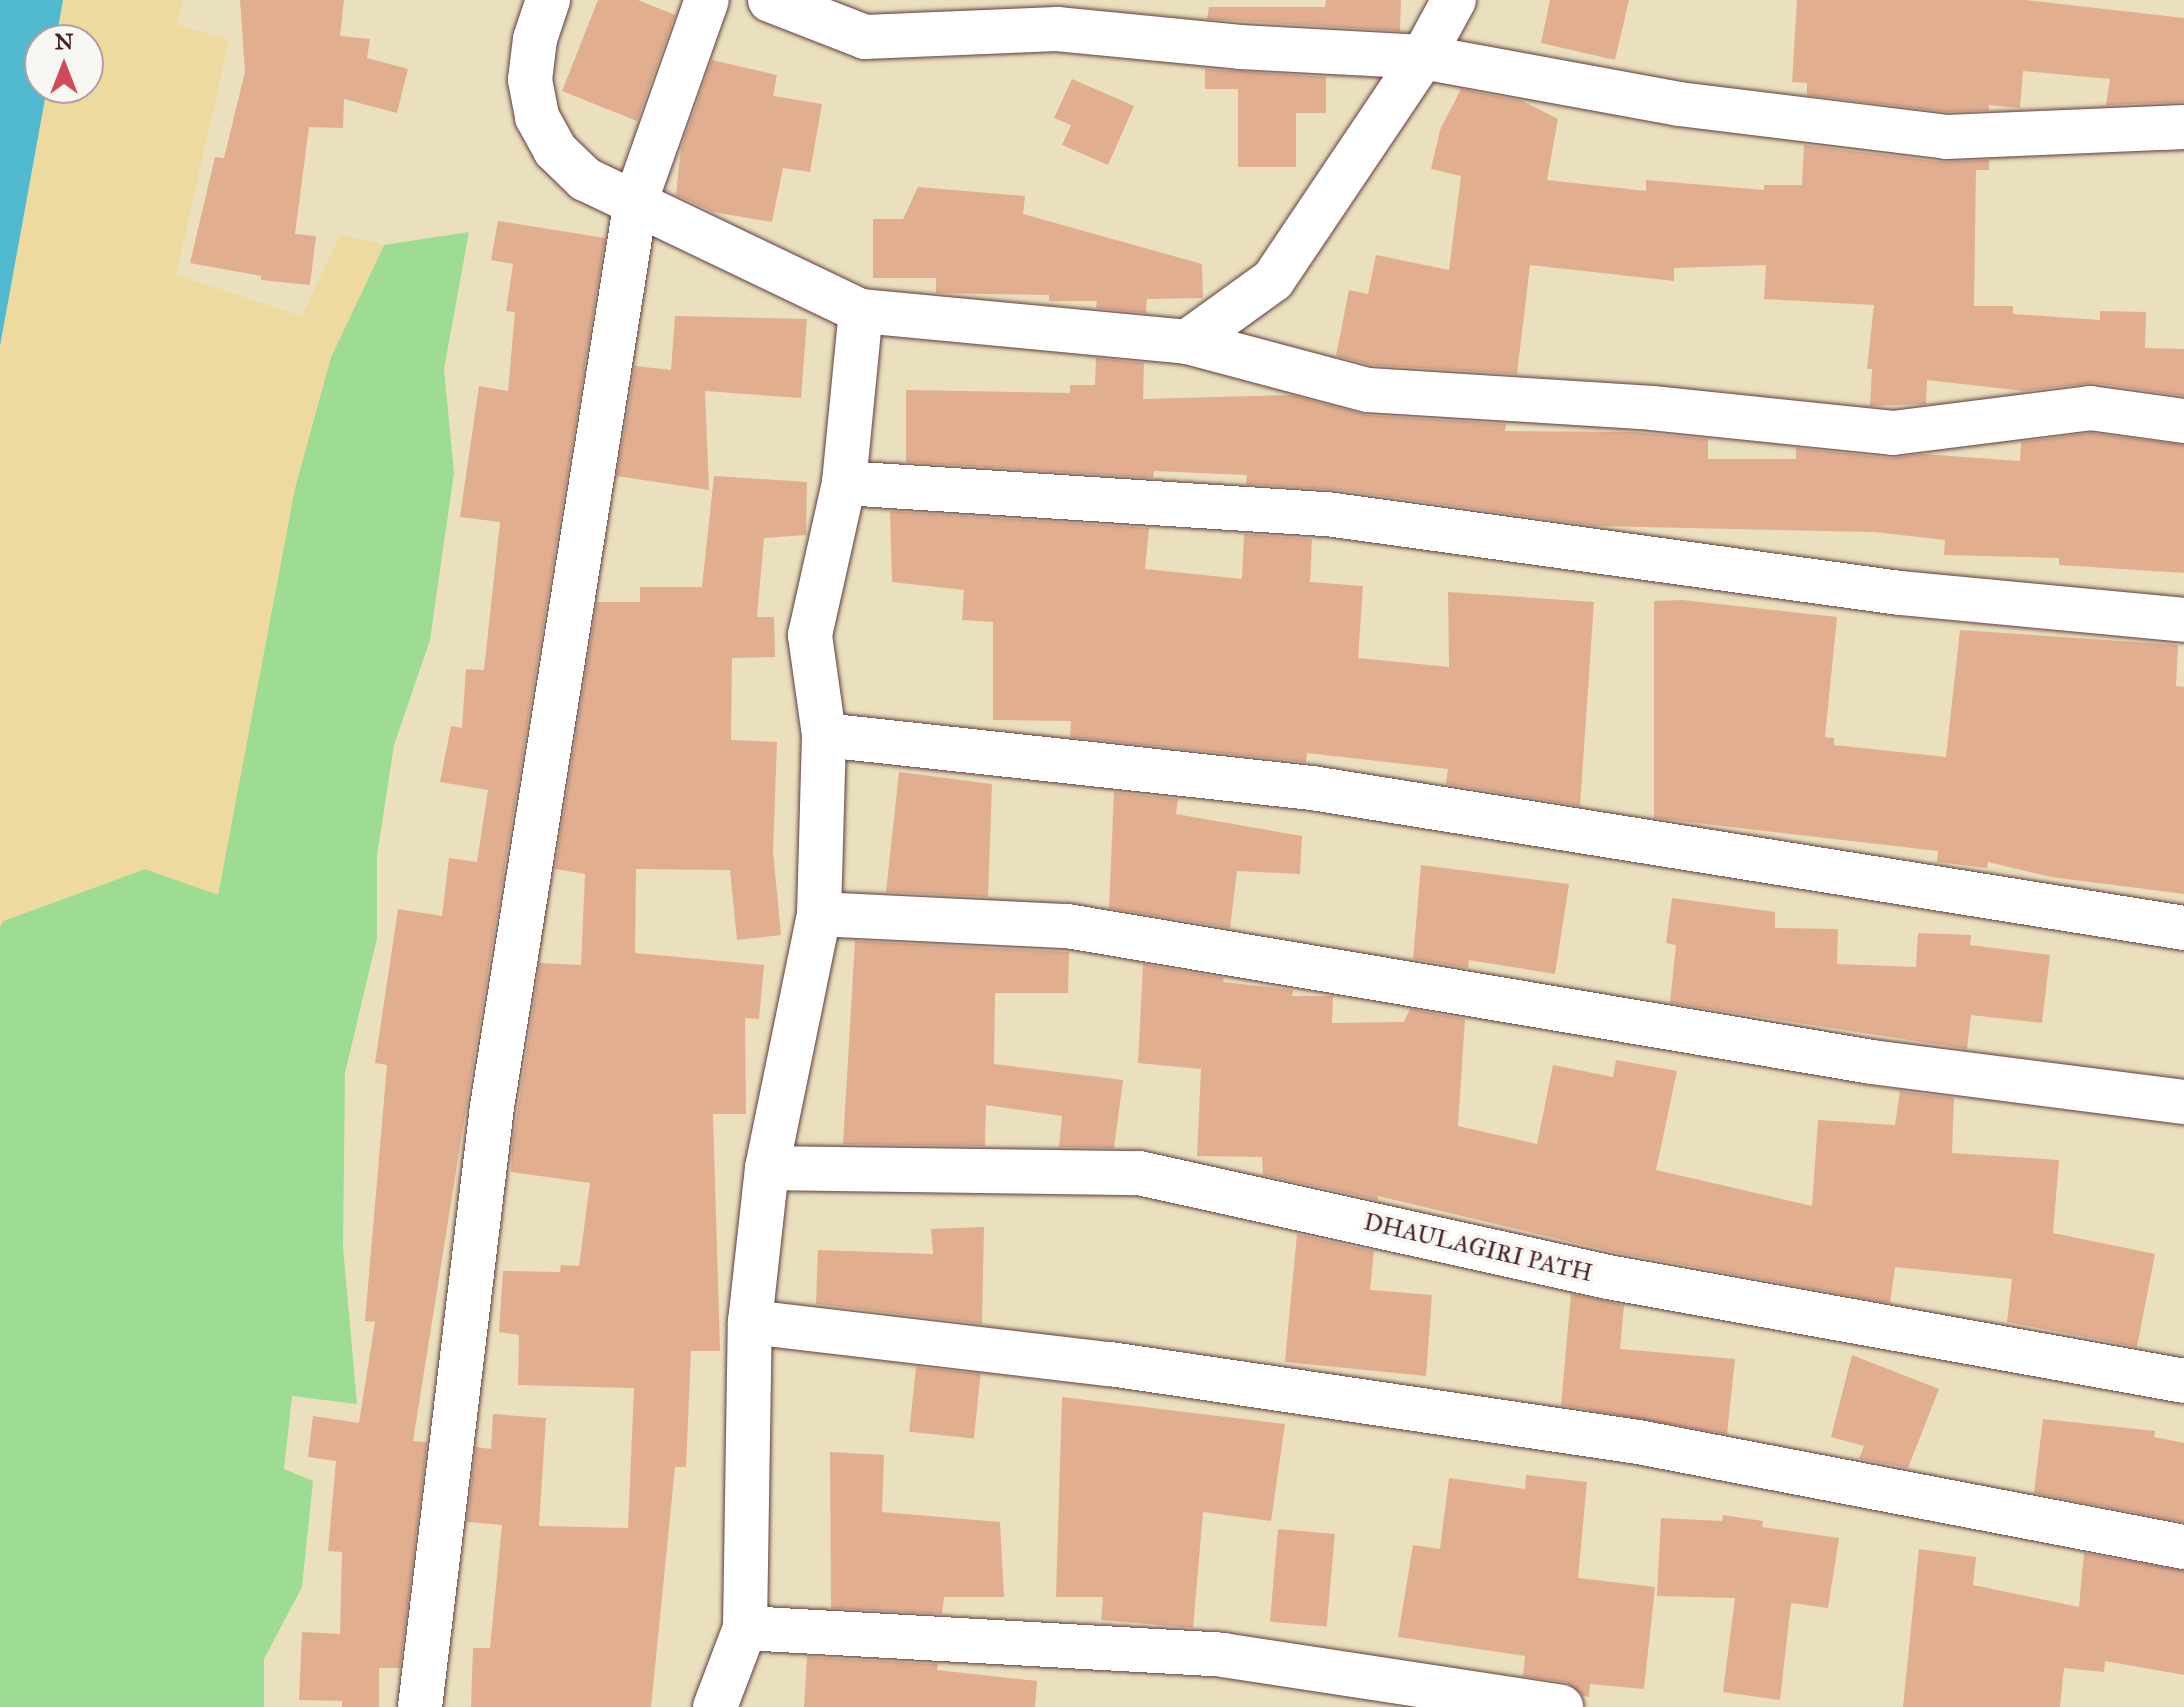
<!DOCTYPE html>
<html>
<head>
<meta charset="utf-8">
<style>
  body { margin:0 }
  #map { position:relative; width:2184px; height:1707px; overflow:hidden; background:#eae0bd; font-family:"IM FELL Great Primer",serif }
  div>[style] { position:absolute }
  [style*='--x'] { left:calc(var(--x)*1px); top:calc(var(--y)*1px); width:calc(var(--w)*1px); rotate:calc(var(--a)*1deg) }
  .green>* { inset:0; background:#9ddc92 }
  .sand>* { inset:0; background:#eeda9e }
  .water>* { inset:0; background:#52bad0 }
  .building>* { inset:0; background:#e2ae90; transform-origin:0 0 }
  .roads { filter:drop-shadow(0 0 2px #623c41) drop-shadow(0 0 2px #623c41) }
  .minor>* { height:44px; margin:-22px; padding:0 22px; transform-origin:22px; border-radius:22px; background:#fff }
  .tertiary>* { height:44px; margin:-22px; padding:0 22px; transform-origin:22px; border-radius:22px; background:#fff }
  span { translate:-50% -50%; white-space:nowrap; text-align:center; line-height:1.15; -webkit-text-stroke:8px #f6f6f2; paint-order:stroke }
  .street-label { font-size:24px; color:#4a1f2b }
  .north { position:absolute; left:24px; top:24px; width:80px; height:80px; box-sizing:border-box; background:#f6f6f2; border:2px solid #b1a0a2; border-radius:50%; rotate:0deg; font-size:22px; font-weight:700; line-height:32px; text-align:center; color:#4a1f2b }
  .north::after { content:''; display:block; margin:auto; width:28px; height:36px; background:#d1495b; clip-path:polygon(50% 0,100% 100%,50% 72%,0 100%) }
</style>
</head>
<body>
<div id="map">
  <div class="green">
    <i style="clip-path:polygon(469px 232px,444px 369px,454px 473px,430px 640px,394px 745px,377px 856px,377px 938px,345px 1073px,343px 1247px,357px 1404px,292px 1396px,284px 1469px,313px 1481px,302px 1587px,264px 1659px,264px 1707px,0 1707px,0 927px,3px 921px,145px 869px,218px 894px,295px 488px,331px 357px,384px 245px)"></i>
  </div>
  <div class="sand">
    <i style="clip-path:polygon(63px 0,183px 0,177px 24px,229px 40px,176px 275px,302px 316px,340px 235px,384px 245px,331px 357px,295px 487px,218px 895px,145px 869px,3px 921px,0 927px,0 346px,47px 88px,88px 88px,88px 40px,56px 40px)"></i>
  </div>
  <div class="water">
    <i style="clip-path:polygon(0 0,63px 0,56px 40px,40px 40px,40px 88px,47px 88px,0 346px)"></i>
  </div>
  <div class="building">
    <i style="clip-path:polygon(240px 0,344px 0,340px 36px,370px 39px,367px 58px,408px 69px,397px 113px,344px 99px,343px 128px,309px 127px,295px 234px,316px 236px,310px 285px,261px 280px,261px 276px,190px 263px,215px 157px,224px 158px,245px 72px)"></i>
    <i style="clip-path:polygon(598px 0,638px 0,675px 15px,637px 121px,562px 91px)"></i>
    <i style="clip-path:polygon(1326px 0,1401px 0,1400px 31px,1207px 19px,1209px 7px,1325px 7px)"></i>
    <i style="clip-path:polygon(1550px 0,1629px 0,1615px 60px,1541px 43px)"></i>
    <i style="clip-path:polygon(1797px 0,2026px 0,2184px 18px,2184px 102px,2106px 105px,2110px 79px,2023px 71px,2020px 108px,1989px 105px,1989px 110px,1947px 112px,1807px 95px,1807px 83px,1792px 82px)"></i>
    <i style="clip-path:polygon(712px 60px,777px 75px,773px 96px,822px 104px,810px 172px,783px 168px,772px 222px,713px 212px,676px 195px,681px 148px)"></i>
    <i style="clip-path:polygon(1205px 69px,1326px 77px,1326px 113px,1296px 113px,1296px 167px,1238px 167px,1238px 89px,1205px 89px)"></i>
    <i style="clip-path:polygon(1072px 79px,1134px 106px,1108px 165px,1062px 145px,1071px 125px,1054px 118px)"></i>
    <i style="clip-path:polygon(1461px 89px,1522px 101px,1558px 119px,1547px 180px,1646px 191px,1646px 180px,1764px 190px,1764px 185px,1802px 185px,1804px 145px,1943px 162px,1989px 160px,1989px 170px,1976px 170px,1974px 306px,2013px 306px,2013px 314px,2100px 320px,2100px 311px,2146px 312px,2145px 348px,2184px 349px,2184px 396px,2093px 383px,2024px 391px,1927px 380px,1926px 404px,1870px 406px,1872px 369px,1867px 369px,1874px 305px,1764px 299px,1766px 265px,1674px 268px,1674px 281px,1530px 265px,1517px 374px,1372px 365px,1336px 356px,1349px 290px,1368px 294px,1376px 255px,1449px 270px,1461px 176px,1431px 169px,1440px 130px)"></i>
    <i style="clip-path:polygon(918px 187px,1025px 196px,1023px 214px,1202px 264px,1203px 298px,1147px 299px,1146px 313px,1096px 308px,1097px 301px,1049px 301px,1049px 295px,936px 293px,936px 278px,873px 278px,873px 219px,903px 219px)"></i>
    <i style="clip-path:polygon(498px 221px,605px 238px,413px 1441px,427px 1442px,400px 1668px,379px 1668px,379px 1707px,342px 1707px,342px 1701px,299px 1700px,302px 1632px,340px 1634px,342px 1552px,328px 1551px,336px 1461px,308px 1457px,313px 1416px,359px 1423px,375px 1322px,365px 1321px,387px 1065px,375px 1063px,398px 909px,442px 916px,449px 858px,477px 862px,488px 790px,440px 782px,451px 726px,462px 728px,466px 669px,484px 670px,500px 522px,460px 517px,479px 386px,508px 391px,515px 312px,506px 311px,513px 264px,491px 260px)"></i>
    <i style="clip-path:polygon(675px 316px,807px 319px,801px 398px,705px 391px,709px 490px,617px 476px,635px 366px,671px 370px)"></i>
    <i style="clip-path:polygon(1096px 358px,1144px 363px,1143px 399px,1291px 395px,1366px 415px,1506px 424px,1505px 431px,1632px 432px,1708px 439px,1708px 459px,1796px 459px,1796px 448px,1891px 458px,1923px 454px,2020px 461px,2021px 442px,2090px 433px,2184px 445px,2184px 573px,2059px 565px,2059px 558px,1944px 555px,1945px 540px,1874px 532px,1597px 526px,1337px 490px,1246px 484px,1247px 475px,1154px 471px,1153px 478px,906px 462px,906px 390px,1070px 393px,1070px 385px,1095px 385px)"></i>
    <i style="clip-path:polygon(714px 476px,807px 482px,806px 535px,764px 538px,757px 617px,774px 617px,775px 657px,732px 658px,731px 740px,777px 742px,773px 851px,781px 935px,737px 940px,730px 870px,636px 869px,635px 953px,764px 965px,759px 1019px,745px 1018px,746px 1114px,713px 1114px,720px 1351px,691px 1351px,686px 1467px,675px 1467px,651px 1707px,471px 1707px,473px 1648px,490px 1648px,502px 1525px,467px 1522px,476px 1447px,491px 1449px,493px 1414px,546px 1418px,539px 1526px,628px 1528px,634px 1388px,518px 1385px,519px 1335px,499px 1332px,503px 1271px,560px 1272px,561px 1265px,579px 1266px,590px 1183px,511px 1172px,512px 1147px,540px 963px,581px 965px,585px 874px,555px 869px,597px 602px,640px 602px,640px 587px,702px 587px)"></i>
    <i style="clip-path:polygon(890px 511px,1149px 528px,1145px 569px,1242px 579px,1244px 534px,1312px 539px,1310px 582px,1363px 586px,1358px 658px,1449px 667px,1448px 592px,1594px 602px,1580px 806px,1446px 784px,1448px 769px,1307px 753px,1306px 762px,1070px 737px,1071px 721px,993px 720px,993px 622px,962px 620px,964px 590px,892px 582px)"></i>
    <i style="clip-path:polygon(1682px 600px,1837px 617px,1825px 737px,1834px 738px,1834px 745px,1946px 757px,1960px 630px,2178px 645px,2176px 686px,2184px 687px,2184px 894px,2051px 877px,1988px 862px,1987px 868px,1937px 862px,1938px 851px,1654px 818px,1654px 601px)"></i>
    <i style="clip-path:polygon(899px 772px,992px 784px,988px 897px,886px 892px)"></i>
    <i style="clip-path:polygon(1114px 792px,1178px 799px,1176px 814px,1302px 836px,1300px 874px,1237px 871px,1230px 928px,1109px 908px)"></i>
    <i style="clip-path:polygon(1421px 865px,1569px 884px,1555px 974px,1469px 960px,1468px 968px,1413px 959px)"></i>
    <i style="clip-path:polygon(1672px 898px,1775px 912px,1775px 928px,1838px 929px,1837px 964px,1916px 967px,1918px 933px,1971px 935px,1970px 945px,2050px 955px,2042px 1023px,1971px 1015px,1967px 1049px,1670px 1003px,1676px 945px,1666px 943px)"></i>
    <i style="clip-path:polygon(855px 941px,1069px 952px,1068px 993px,995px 993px,994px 1064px,1123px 1080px,1114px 1148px,1059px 1147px,1062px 1116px,986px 1105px,985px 1146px,843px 1144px)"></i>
    <i style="clip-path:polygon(1143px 964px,1224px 978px,1223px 982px,1293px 990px,1292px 996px,1333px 996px,1332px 1023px,1404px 1022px,1410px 1009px,1465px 1019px,1458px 1126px,1537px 1144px,1553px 1065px,1613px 1077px,1616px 1060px,1677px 1071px,1656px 1170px,1812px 1206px,1818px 1120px,1895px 1125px,1900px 1091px,1954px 1098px,1952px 1153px,2059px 1160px,2053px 1233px,2155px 1254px,2137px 1347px,2007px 1322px,2012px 1279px,1895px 1267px,1890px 1303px,1613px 1252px,1378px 1196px,1378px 1200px,1263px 1175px,1262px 1157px,1197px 1156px,1201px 1069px,1138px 1063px)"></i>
    <i style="clip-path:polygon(984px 1227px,982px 1324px,816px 1304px,818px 1250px,933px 1254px,931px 1229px)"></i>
    <i style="clip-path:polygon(1297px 1234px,1374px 1251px,1370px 1290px,1432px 1295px,1426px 1376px,1285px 1362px)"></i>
    <i style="clip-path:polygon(1571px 1294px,1624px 1305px,1620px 1349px,1735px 1359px,1727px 1434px,1561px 1405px)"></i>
    <i style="clip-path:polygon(1852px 1355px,1939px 1389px,1908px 1468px,1859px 1459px,1864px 1446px,1831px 1437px)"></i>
    <i style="left:916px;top:1367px;width:65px;height:65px;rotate:6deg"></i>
    <i style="clip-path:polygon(1062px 1397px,1285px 1424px,1271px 1521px,1203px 1512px,1193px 1628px,1101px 1620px,1103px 1597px,1056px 1597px)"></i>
    <i style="clip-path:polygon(2043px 1419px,2155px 1431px,2154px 1437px,2184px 1443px,2184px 1522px,2034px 1493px)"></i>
    <i style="clip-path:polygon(830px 1452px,884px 1455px,882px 1512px,1000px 1522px,1004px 1597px,944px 1597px,942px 1614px,831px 1608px)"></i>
    <i style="clip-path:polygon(1526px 1475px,1587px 1482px,1578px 1578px,1655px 1587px,1644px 1689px,1590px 1684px,1589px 1697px,1583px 1696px,1566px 1682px,1523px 1676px,1525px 1656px,1398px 1637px,1413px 1545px,1440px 1549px,1449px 1478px,1525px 1489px)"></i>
    <i style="clip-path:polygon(1723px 1515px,1763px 1521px,1762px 1527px,1839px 1538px,1828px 1608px,1791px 1603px,1780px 1700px,1723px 1692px,1735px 1598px,1657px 1596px,1661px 1518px,1722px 1521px)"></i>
    <i style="left:1278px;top:1529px;width:57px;height:93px;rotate:5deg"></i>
    <i style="clip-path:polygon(1919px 1549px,1976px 1557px,1973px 1585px,2079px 1607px,2084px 1553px,2184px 1571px,2184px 1675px,2105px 1661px,2104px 1672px,2064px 1668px,2060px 1707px,1903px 1707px)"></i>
    <i style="clip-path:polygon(807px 1657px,938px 1664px,937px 1670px,1037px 1681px,1035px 1707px,804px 1707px)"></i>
  </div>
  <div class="roads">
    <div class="minor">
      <i style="--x:770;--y:0;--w:102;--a:21.3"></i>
      <i style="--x:865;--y:37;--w:192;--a:-2.4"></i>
      <i style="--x:1057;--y:29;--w:184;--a:5.6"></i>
      <i style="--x:1240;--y:47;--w:183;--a:3.1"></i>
      <i style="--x:1423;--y:57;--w:260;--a:10.4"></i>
      <i style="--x:1679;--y:104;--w:269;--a:7"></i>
      <i style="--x:1946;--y:137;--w:238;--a:-2.4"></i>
      <i style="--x:1187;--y:342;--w:187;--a:14.9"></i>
      <i style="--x:1368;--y:390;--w:285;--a:3.6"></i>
      <i style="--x:1652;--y:408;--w:242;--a:5.9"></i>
      <i style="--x:1893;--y:433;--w:199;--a:-7.2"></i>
      <i style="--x:2090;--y:408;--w:95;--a:7.9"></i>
      <i style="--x:844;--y:483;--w:491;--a:3.7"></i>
      <i style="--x:1334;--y:515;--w:571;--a:7.85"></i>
      <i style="--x:1900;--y:593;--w:285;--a:5.4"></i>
      <i style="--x:824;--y:735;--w:491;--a:6.2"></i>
      <i style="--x:1312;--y:788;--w:883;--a:9.12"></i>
      <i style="--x:819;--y:914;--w:248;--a:2.8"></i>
      <i style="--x:1067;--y:926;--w:816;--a:9.59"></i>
      <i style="--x:1872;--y:1062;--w:315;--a:7.3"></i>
      <i style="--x:767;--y:1168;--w:372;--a:0.8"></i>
      <i style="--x:1139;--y:1173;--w:480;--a:12.5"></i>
      <i style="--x:1608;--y:1277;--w:585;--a:10.23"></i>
      <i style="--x:750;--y:1322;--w:362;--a:6.7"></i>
      <i style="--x:1110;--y:1364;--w:534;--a:8.4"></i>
      <i style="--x:1638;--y:1442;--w:556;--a:10.89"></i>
      <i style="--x:745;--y:1628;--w:479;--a:3.2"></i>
      <i style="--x:1223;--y:1655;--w:342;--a:8.7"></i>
      <i style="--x:420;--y:1707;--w:604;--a:-83.16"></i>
      <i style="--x:492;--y:1107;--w:918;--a:-80.98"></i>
      <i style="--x:636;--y:200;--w:212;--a:-70.5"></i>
      <i style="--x:715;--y:1707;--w:85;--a:-69.2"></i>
      <i style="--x:745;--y:1628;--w:306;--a:-89.1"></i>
      <i style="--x:750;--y:1322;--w:155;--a:-83.7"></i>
      <i style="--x:767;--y:1168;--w:259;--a:-78.4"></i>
      <i style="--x:819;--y:914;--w:179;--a:-88.4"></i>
      <i style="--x:824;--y:735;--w:101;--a:-98"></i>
      <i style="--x:810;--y:635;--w:156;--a:-77.4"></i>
      <i style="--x:844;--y:483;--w:173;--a:-84.4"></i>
    </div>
    <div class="tertiary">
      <i style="--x:548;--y:0;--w:41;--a:108.4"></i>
      <i style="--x:535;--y:39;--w:41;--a:97"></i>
      <i style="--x:530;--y:80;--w:38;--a:79"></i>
      <i style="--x:537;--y:117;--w:38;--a:61"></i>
      <i style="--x:555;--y:150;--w:42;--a:44"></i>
      <i style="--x:585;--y:179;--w:306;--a:25.6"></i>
      <i style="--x:861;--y:311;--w:327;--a:5.4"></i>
      <i style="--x:1187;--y:342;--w:106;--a:-35.8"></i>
      <i style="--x:1273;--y:280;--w:269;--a:-56.1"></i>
      <i style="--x:1423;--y:57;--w:65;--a:-61.5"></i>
    </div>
  </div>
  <div class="street-label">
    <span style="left:1478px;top:1248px;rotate:13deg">DHAULAGIRI PATH</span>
  </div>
  <div class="north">N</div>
</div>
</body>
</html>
